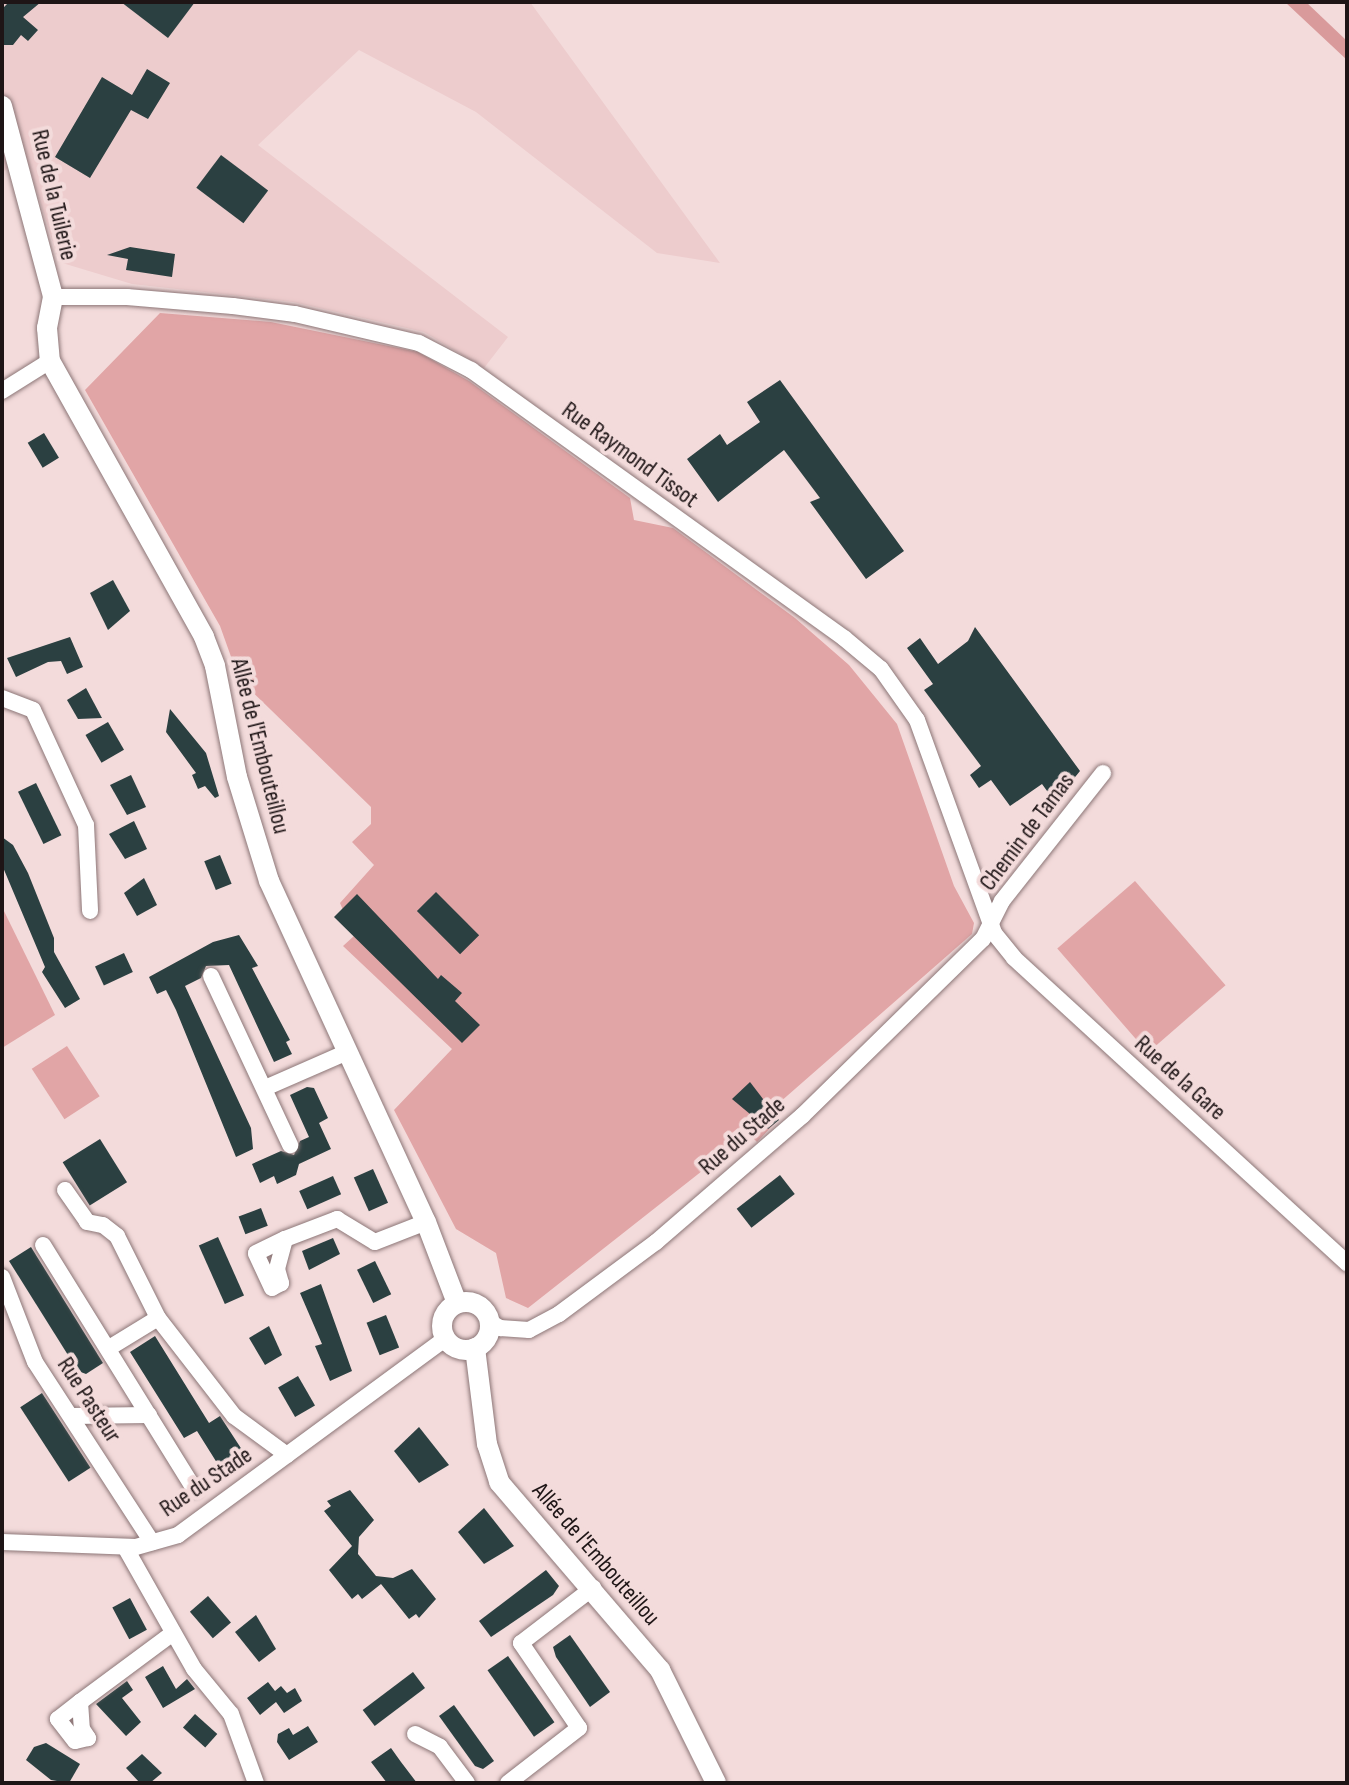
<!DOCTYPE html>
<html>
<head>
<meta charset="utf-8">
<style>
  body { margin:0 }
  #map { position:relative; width:1349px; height:1785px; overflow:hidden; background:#f3dbdb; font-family:"Sofia Sans Condensed",sans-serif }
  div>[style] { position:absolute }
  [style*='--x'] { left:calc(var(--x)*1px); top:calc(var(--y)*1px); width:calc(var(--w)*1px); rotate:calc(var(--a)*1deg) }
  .built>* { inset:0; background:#edcccd }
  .green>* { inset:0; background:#e1a5a6; transform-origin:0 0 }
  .forest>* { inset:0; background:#d99a9b }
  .building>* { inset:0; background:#2b4041; transform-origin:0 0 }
  .roads { filter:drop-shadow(0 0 2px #8c7677) drop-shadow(0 0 2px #8c7677) }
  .minor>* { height:16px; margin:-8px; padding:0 8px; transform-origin:8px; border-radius:8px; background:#fff }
  .tertiary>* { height:20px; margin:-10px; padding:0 10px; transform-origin:10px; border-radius:10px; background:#fff }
  .tertiary>.ring { margin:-10px; padding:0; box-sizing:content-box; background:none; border:20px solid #fff; border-radius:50% }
  span { translate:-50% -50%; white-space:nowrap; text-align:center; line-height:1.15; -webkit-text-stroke:8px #f3dbdb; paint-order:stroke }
  .street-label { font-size:24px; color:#1e1516 }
  .frame { position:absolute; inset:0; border:4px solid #1e1516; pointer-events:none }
</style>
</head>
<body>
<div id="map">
  <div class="built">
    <i style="clip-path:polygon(2px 2px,530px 2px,720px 263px,657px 253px,476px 112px,359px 50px,258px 145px,508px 337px,484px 368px,424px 332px,293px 302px,132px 284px,59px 262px,26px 157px,2px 172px)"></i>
  </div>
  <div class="green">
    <i style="clip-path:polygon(160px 313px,271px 322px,418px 352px,469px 381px,630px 498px,634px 520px,673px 528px,795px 618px,849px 665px,897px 724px,954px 886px,974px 923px,972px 934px,771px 1110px,778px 1120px,757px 1142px,749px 1134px,528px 1308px,506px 1298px,496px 1253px,456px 1229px,394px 1110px,452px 1049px,343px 946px,354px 936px,340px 903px,374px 865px,352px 842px,371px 824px,371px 807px,239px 679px,220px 626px,85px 390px)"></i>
    <i style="left:1135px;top:881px;width:138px;height:103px;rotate:49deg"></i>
    <i style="clip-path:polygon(2px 907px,55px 1015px,2px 1048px)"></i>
    <i style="left:67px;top:1046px;width:60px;height:42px;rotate:57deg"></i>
  </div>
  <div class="forest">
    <i style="clip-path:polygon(1285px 2px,1306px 2px,1347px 41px,1347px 60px)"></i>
  </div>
  <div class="building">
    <i style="clip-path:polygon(9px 2px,41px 2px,23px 17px,38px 30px,28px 41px,21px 35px,13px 45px,2px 45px,2px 9px)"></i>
    <i style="clip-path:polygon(121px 2px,195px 2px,168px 38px)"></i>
    <i style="clip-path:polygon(147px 69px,170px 83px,148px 119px,131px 110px,90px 178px,55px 157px,102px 77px,132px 95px)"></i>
    <i style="left:221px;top:155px;width:59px;height:41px;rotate:37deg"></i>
    <i style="clip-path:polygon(130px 247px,175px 254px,172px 277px,126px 270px,128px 259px,107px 255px)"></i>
    <i style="clip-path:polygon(780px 380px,904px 551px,866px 579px,810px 502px,820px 498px,784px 450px,718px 502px,687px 459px,720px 434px,727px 445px,760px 422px,747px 402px)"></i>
    <i style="left:44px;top:433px;width:29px;height:19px;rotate:59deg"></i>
    <i style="clip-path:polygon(113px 580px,130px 611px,108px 630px,90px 593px)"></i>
    <i style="clip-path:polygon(975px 627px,1080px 771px,1055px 802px,1042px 784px,1010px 806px,991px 780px,979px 788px,970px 775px,981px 766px,924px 690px,933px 684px,907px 648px,920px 638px,938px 664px,968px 641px)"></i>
    <i style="clip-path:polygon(70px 637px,83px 667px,67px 674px,61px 661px,48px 662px,16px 677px,7px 658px)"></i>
    <i style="clip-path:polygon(86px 688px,102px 718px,78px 719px,67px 700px)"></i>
    <i style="clip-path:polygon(170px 709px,206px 753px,219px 796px,215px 798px,205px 786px,198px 789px,192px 775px,196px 773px,166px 732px)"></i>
    <i style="left:108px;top:722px;width:32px;height:26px;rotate:60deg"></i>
    <i style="clip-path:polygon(131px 775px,146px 807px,127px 815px,110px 785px)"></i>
    <i style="left:36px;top:783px;width:58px;height:20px;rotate:64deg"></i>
    <i style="clip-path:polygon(134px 821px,147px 849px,125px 859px,109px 834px)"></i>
    <i style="clip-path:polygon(2px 837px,13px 845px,28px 873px,54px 938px,54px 952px,80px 999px,65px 1008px,42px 972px,45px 967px,2px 865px)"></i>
    <i style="left:220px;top:855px;width:31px;height:17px;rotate:68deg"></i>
    <i style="clip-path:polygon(144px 878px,157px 905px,137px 916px,124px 893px)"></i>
    <i style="left:436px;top:892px;width:61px;height:27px;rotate:45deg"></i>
    <i style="clip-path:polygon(357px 894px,438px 979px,441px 975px,462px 993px,455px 1001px,480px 1025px,462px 1043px,334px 917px)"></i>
    <i style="clip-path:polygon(239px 935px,258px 966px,252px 968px,290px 1040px,286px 1042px,292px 1054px,274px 1062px,229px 965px,206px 966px,201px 978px,185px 986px,251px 1128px,253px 1149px,236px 1157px,176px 1010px,166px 990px,157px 994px,149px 977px,213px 942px)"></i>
    <i style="left:124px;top:953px;width:21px;height:32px;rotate:65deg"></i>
    <i style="clip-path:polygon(750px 1082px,779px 1120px,768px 1129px,732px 1099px)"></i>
    <i style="clip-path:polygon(307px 1087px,314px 1088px,328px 1118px,319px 1123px,331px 1149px,299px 1164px,296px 1175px,277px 1184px,274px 1176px,260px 1183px,252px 1164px,281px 1151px,294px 1155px,300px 1141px,309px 1137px,290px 1095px)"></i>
    <i style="left:100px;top:1139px;width:51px;height:44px;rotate:58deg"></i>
    <i style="left:373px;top:1169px;width:37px;height:21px;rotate:66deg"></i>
    <i style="left:780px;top:1175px;width:24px;height:55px;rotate:52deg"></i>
    <i style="left:333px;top:1176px;width:20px;height:37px;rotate:66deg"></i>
    <i style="left:261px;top:1208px;width:19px;height:24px;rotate:69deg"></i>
    <i style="left:218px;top:1237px;width:64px;height:21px;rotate:66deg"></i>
    <i style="clip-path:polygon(333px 1238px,340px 1254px,309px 1270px,302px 1251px)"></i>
    <i style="clip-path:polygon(31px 1247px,103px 1363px,86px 1374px,78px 1371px,9px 1261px)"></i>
    <i style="left:375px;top:1261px;width:37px;height:20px;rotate:64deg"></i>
    <i style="clip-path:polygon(321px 1284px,352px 1371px,330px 1381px,315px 1346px,322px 1344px,300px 1293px)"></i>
    <i style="left:386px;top:1315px;width:35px;height:21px;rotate:68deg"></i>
    <i style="clip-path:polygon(269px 1326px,282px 1355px,265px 1365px,249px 1338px)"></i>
    <i style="clip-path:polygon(155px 1336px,209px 1423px,220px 1416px,248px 1459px,224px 1474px,197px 1431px,184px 1438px,130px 1352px)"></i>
    <i style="left:298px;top:1376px;width:34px;height:23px;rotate:60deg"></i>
    <i style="left:42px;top:1393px;width:89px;height:26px;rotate:57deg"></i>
    <i style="clip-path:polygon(419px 1427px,449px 1465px,419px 1483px,394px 1451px)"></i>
    <i style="clip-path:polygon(350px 1490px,374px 1520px,359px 1537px,358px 1554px,376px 1576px,393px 1578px,412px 1569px,436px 1599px,419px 1618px,416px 1614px,409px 1619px,381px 1584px,362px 1599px,358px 1594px,352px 1599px,329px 1570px,352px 1546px,324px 1511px,331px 1506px,327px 1501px)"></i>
    <i style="clip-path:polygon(484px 1508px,514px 1546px,484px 1564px,458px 1532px)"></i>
    <i style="clip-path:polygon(546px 1570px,559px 1586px,553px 1595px,491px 1637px,479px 1621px)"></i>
    <i style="left:208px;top:1596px;width:35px;height:24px;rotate:49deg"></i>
    <i style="left:130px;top:1598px;width:36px;height:20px;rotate:62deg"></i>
    <i style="clip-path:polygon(256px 1615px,276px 1649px,259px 1662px,235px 1632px)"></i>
    <i style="clip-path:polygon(570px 1635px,610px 1692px,590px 1707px,556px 1657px,553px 1647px)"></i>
    <i style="left:508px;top:1656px;width:81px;height:25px;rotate:55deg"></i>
    <i style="clip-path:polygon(163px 1666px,176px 1689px,187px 1679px,195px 1689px,163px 1708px,145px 1677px)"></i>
    <i style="left:413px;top:1672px;width:20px;height:63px;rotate:53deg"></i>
    <i style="clip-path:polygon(127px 1681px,133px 1690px,122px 1698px,141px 1722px,126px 1736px,96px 1704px)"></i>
    <i style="clip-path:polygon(268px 1682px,275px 1691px,281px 1686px,287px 1693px,295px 1688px,302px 1701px,284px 1713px,276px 1702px,260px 1715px,247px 1698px)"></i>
    <i style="clip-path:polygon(454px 1705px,494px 1761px,483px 1769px,475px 1766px,439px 1716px)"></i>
    <i style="left:195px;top:1714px;width:30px;height:18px;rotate:42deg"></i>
    <i style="clip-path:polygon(308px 1726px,318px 1742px,289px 1760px,277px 1742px,278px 1734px,289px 1728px,293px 1735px)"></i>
    <i style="clip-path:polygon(46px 1743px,80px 1764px,69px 1783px,51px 1780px,26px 1760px,34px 1747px)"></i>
    <i style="clip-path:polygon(391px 1748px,401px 1762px,417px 1783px,387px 1783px,371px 1762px)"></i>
    <i style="clip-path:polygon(142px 1754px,162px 1773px,150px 1783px,140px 1783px,126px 1768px)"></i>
  </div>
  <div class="roads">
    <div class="minor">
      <i style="--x:53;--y:297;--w:74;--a:0"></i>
      <i style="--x:127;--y:297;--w:106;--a:4.9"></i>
      <i style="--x:233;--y:306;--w:63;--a:7.4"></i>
      <i style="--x:295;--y:314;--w:127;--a:13.2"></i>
      <i style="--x:419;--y:343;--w:59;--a:27.4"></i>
      <i style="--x:471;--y:370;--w:459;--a:35.7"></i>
      <i style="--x:844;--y:638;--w:48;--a:40"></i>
      <i style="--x:881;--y:669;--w:62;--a:54.8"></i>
      <i style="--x:917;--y:720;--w:226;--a:70.1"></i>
      <i style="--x:994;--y:933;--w:32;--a:51"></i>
      <i style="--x:1014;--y:958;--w:452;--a:42.5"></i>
      <i style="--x:2;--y:391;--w:57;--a:-32"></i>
      <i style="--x:2;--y:698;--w:33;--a:21"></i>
      <i style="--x:33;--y:710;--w:127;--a:65.3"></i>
      <i style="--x:86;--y:825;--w:86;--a:87.3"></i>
      <i style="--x:211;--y:976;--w:187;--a:64.9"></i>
      <i style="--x:265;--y:1088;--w:87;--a:-23.6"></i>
      <i style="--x:65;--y:1190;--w:39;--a:55"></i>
      <i style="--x:87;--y:1222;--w:16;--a:11"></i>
      <i style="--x:103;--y:1225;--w:18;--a:38"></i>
      <i style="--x:117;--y:1236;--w:92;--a:63.4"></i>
      <i style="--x:158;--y:1318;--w:124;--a:52.2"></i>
      <i style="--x:234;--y:1416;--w:66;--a:36.3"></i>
      <i style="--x:285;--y:1239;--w:31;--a:105"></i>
      <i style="--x:277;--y:1269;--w:15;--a:74"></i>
      <i style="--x:281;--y:1283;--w:10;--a:151"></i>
      <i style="--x:272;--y:1288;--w:38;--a:-115"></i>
      <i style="--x:256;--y:1253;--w:32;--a:-26"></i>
      <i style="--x:285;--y:1239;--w:56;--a:-21"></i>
      <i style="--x:337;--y:1219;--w:44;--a:31.2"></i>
      <i style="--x:375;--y:1242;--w:55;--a:-21.4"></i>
      <i style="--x:43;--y:1245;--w:287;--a:58.2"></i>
      <i style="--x:2;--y:1277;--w:91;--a:68.8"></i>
      <i style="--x:35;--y:1362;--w:215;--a:57"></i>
      <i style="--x:490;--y:1322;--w:12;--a:31"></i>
      <i style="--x:500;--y:1328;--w:29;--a:4"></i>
      <i style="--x:529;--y:1330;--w:34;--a:-28"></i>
      <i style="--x:559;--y:1314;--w:121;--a:-36.6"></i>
      <i style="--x:656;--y:1242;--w:193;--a:-40.8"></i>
      <i style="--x:802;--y:1116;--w:253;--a:-44.4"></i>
      <i style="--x:983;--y:939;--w:42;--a:-63.4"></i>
      <i style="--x:1002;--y:901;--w:163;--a:-51.7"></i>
      <i style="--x:109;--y:1348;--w:57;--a:-31.5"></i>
      <i style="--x:72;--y:1416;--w:77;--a:-0.7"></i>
      <i style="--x:2;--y:1542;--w:134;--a:2.1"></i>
      <i style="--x:136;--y:1547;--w:44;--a:-15.9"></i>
      <i style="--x:178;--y:1535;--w:331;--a:-36.3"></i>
      <i style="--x:125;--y:1547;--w:140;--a:60.5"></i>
      <i style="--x:194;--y:1669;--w:58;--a:50.6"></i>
      <i style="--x:231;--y:1714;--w:73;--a:70.1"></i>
      <i style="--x:80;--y:1702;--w:27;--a:86"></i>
      <i style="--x:82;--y:1729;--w:11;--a:56"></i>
      <i style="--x:88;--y:1738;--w:13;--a:167"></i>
      <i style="--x:75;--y:1741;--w:28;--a:-128"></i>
      <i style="--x:58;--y:1719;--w:28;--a:-38"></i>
      <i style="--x:80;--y:1702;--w:116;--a:-36.6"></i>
      <i style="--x:415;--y:1734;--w:28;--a:27"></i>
      <i style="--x:440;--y:1747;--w:45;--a:53.1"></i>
      <i style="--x:508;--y:1783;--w:90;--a:-37.8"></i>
      <i style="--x:579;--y:1728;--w:103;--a:-124.3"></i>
      <i style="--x:521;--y:1643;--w:91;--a:-37.4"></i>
    </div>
    <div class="tertiary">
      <i style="--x:2;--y:106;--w:198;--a:75"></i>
      <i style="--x:53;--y:297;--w:32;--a:101"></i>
      <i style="--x:47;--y:328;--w:33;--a:85"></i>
      <i style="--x:50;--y:361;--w:316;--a:60.8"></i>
      <i style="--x:204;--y:637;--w:31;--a:69"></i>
      <i style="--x:215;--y:666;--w:113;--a:78.8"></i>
      <i style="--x:237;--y:777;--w:109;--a:72.9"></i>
      <i style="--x:269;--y:881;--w:375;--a:65.3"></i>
      <i style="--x:426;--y:1222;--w:87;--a:69.1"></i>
      <i class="ring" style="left:442px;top:1302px;width:28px;height:28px"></i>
      <i style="--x:475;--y:1348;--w:97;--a:82.9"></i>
      <i style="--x:487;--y:1444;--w:40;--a:72"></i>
      <i style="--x:499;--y:1482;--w:248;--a:49.4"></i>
      <i style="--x:660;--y:1670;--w:126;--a:63.6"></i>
    </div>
  </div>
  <div class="street-label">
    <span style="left:54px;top:195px;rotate:77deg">Rue de la Tuilerie</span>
    <span style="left:630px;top:455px;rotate:36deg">Rue Raymond Tissot</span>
    <span style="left:260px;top:746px;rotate:76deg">Allée de l'Embouteillou</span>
    <span style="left:1027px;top:832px;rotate:-53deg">Chemin de Tamas</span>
    <span style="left:1180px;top:1078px;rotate:42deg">Rue de la Gare</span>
    <span style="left:742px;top:1136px;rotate:-41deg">Rue du Stade</span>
    <span style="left:89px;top:1400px;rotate:57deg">Rue Pasteur</span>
    <span style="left:206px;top:1482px;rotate:-34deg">Rue du Stade</span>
    <span style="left:596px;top:1554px;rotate:49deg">Allée de l'Embouteillou</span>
  </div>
  <div class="frame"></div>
</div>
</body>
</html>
